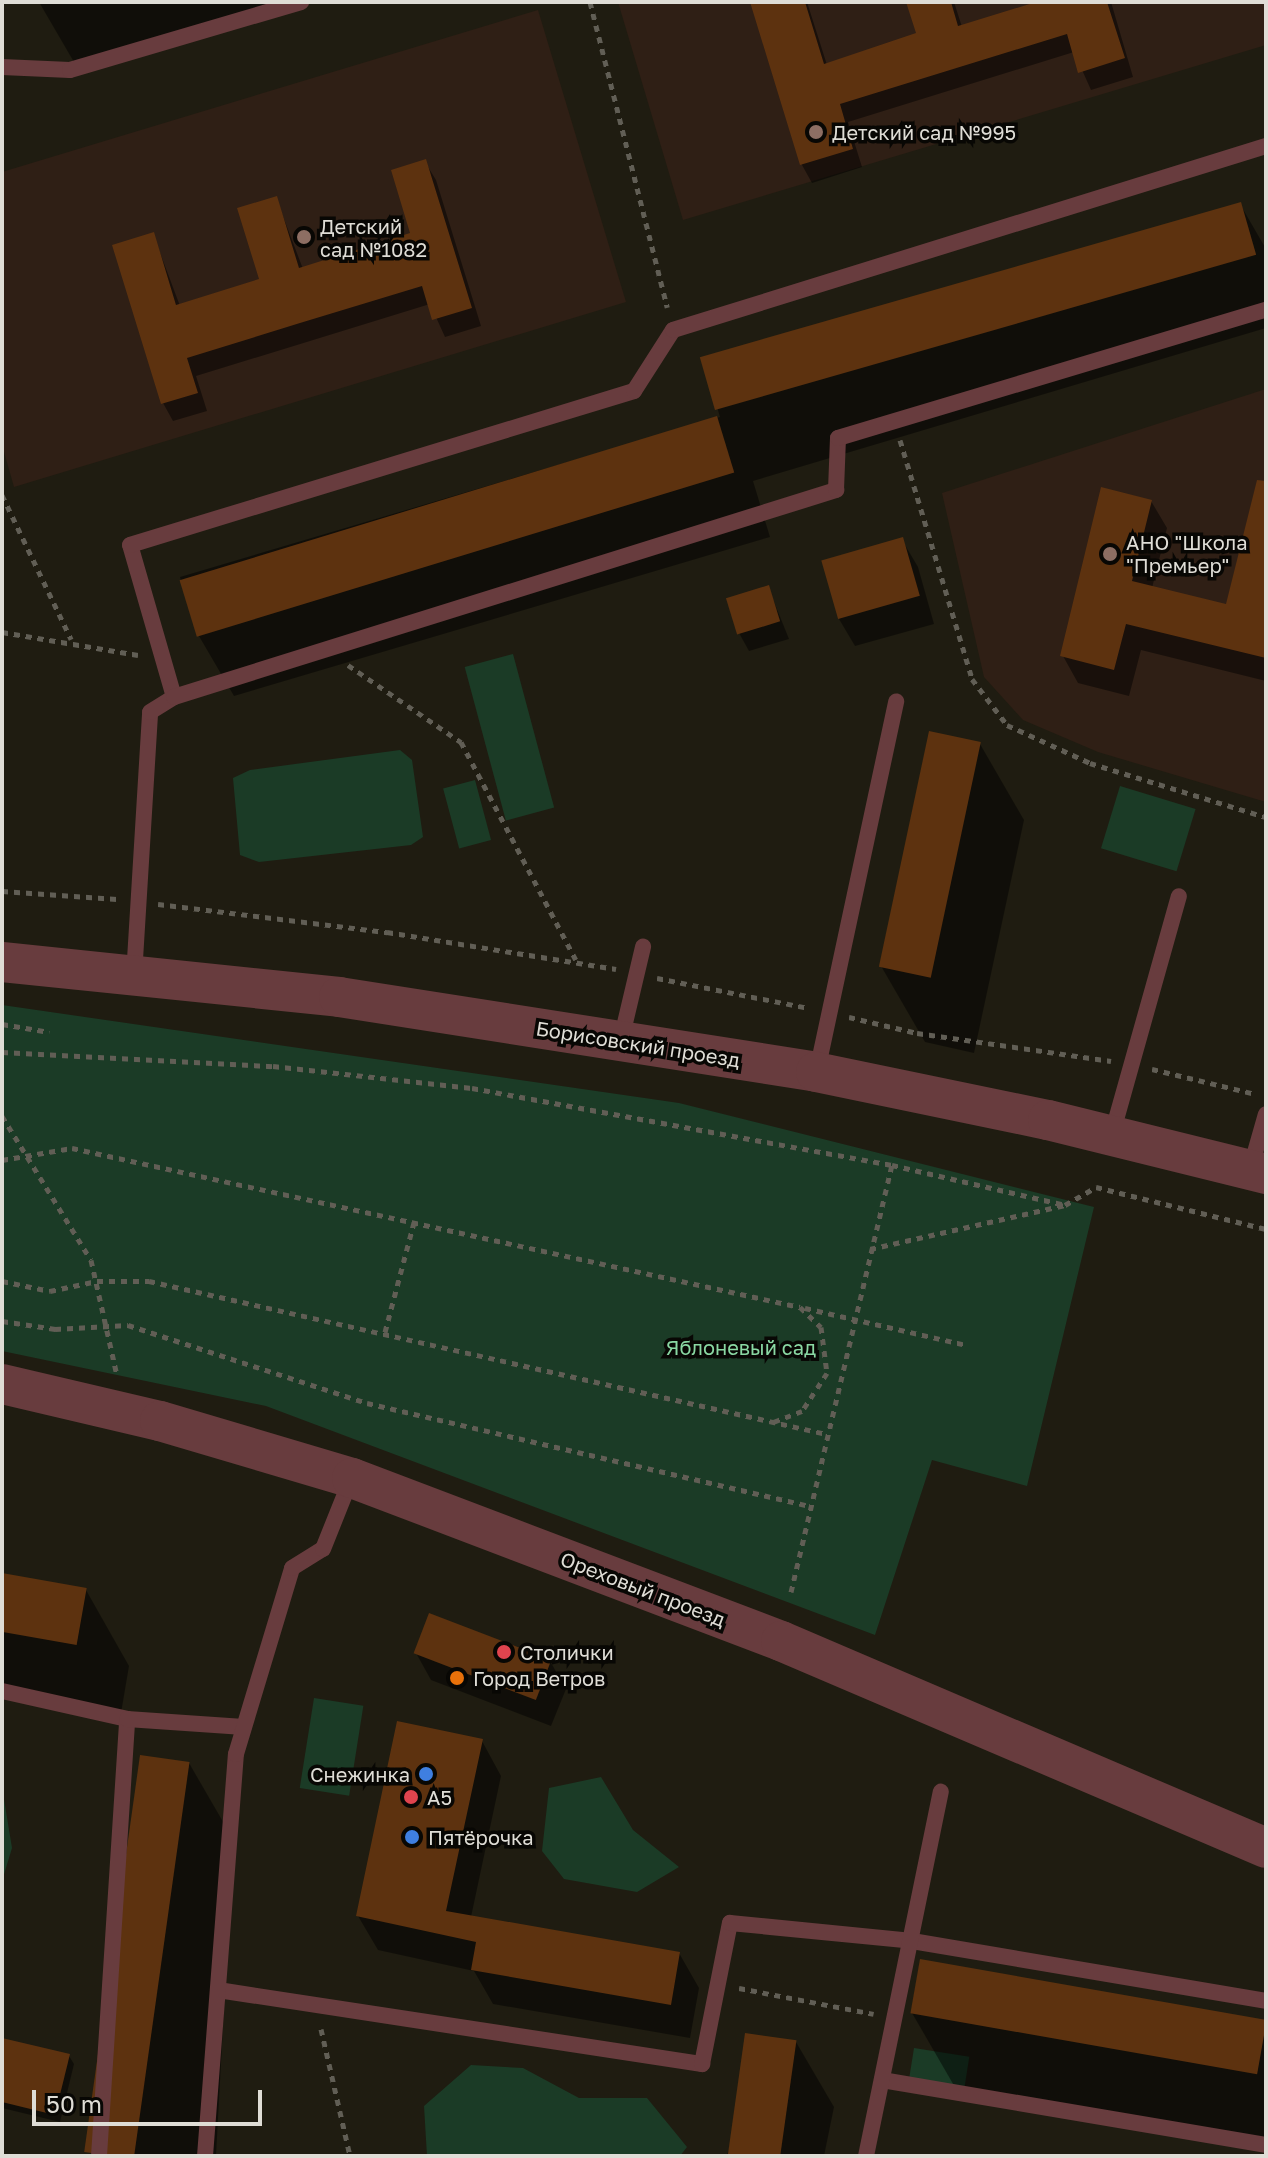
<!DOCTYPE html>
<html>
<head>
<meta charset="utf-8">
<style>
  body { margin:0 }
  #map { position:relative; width:1268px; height:2158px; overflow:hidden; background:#1f1c11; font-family:"Golos Text",sans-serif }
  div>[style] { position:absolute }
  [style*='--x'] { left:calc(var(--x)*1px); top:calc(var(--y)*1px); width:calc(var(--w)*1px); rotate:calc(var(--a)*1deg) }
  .education>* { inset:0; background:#2f1f15 }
  .green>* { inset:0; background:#1b3b26; transform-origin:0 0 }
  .shadow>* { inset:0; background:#0007 }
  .building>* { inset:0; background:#5d320f; transform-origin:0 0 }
  .path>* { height:5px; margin-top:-2.5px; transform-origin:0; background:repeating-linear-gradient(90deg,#615e55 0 6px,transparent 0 12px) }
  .service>* { height:16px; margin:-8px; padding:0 8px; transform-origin:8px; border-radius:8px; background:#683c3e }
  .tertiary>* { height:40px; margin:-20px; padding:0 20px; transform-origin:20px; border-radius:20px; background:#683c3e }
  .dots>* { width:22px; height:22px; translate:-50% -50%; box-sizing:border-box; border:4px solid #080704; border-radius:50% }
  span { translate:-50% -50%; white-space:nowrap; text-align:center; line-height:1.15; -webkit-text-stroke:7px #080704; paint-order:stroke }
  .poi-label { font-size:20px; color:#dfddd6 }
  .left { translate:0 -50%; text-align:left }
  .right { translate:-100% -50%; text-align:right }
  .street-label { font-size:20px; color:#dfddd6 }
  .park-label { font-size:20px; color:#8ad8a3 }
  .frame { position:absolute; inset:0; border:4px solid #dfddd6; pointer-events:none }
  .scale { position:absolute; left:32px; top:2090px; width:230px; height:36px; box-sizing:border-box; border:4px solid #dfddd6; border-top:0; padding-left:10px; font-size:24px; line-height:28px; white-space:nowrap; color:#dfddd6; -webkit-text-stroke:6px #080704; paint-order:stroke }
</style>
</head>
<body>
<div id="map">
  <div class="education">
    <i style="clip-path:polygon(618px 2px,1266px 2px,1266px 45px,683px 220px)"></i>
    <i style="clip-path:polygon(538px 10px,626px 302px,14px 487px,2px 445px,2px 172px)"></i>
    <i style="clip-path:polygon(1266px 389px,1266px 802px,1098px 752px,1023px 720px,984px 677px,942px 493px)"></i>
  </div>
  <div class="green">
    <i style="left:513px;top:654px;width:159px;height:50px;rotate:75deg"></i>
    <i style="clip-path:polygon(400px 750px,412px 760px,423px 837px,411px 845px,259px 862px,240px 855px,233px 778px,250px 770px)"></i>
    <i style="left:475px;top:780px;width:62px;height:33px;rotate:75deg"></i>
    <i style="left:1120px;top:786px;width:79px;height:65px;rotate:17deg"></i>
    <i style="clip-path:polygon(2px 1005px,679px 1103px,1094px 1207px,1027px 1486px,932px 1460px,875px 1635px,266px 1406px,2px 1351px)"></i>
    <i style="left:314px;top:1698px;width:50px;height:91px;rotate:9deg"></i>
    <i style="clip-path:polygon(601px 1777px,633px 1830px,679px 1867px,637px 1892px,564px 1879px,542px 1851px,549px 1788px)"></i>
    <i style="clip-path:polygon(2px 1787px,12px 1848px,2px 1881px)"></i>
    <i style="left:914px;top:2048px;width:56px;height:31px;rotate:9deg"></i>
    <i style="clip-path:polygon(471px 2065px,523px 2068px,579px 2098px,647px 2098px,687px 2147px,680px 2156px,427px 2156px,424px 2106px)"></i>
  </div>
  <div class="shadow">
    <i style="clip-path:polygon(39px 2px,296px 2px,78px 69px)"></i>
    <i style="clip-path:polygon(752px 2px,807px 2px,827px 65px,918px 34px,908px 2px,954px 2px,962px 27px,1043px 2px,1111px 2px,1133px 77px,1091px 90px,1074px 52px,848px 122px,862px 167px,812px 183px,802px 165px)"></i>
    <i style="clip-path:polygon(425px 162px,436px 180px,481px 326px,445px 337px,430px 304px,310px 341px,196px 376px,207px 411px,173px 421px,163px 403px,153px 234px,180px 306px,261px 281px,276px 198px,303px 269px,413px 234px)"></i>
    <i style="clip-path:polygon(1240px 204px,1266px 249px,1266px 328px,753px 481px,770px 537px,234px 696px,196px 631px,180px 577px,720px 417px,704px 363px)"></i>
    <i style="clip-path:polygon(1151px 501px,1167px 528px,1152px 588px,1228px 606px,1266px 529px,1266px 681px,1141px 650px,1129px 696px,1078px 683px,1063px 656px)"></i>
    <i style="clip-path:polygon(902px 540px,918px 567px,934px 624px,855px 646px,839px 619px)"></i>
    <i style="clip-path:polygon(768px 587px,789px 639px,749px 651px,739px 633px)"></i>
    <i style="clip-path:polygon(980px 744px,1024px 820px,974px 1053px,925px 1042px,881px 966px)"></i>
    <i style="clip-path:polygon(2px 1575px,86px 1590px,129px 1666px,120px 1719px,2px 1698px)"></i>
    <i style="clip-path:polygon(416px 1653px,550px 1661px,566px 1689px,551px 1726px,431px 1680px)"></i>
    <i style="clip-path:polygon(482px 1741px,501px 1776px,471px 1917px,679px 1953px,699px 1988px,690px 2038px,493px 2004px,474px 1971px,378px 1950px,358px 1916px)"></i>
    <i style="clip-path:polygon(189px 1763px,233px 1839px,216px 2156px,124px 2156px)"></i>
    <i style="clip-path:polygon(912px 2013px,1266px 2024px,1266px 2145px,956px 2089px)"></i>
    <i style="clip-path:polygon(2px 2040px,69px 2056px,74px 2064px,60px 2122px,2px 2108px)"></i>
    <i style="clip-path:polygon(796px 2042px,834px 2107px,824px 2156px,726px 2156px)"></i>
  </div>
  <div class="building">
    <i style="clip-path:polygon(750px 2px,805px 2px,824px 64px,916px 33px,906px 2px,951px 2px,958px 26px,1036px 2px,1107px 2px,1125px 58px,1078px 73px,1067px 34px,840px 104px,853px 149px,800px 165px)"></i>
    <i style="clip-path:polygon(426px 159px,472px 308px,432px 320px,422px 286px,300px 323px,187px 358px,198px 393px,161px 404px,112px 245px,154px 232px,176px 305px,259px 279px,237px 208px,277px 196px,299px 268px,410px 233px,391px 170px)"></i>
    <i style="left:1241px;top:202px;width:55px;height:563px;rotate:74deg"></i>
    <i style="left:717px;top:416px;width:59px;height:562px;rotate:73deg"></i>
    <i style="clip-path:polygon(1257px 480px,1266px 481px,1266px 658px,1126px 624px,1114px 670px,1060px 656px,1101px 487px,1152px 500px,1132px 581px,1226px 604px)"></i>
    <i style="left:903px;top:537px;width:61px;height:85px;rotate:74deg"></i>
    <i style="left:769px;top:585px;width:38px;height:45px;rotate:73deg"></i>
    <i style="left:929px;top:731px;width:53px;height:241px;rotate:12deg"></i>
    <i style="left:2px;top:1573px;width:86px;height:58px;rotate:10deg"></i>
    <i style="left:429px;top:1613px;width:131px;height:43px;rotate:21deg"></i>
    <i style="clip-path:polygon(397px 1721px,483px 1739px,446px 1911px,680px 1952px,671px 2005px,471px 1970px,476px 1942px,356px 1916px)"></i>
    <i style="left:140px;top:1755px;width:50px;height:401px;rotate:8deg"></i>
    <i style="left:920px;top:1959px;width:352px;height:55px;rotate:10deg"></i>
    <i style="left:745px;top:2033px;width:52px;height:125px;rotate:8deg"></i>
    <i style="clip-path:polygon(2px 2038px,70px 2054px,55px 2115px,2px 2102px)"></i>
  </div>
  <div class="path">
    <i style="--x:590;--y:2;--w:315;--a:75.8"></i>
    <i style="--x:900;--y:440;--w:250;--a:73.2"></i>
    <i style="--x:972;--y:679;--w:58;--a:52.7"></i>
    <i style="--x:1007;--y:725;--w:91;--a:24.6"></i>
    <i style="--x:1090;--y:763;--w:184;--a:17.1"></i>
    <i style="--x:2;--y:495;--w:160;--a:64.4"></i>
    <i style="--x:2;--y:632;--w:138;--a:9.6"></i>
    <i style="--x:348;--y:665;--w:137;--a:34.3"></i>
    <i style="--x:461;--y:742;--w:246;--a:62.2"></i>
    <i style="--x:2;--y:891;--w:115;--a:4"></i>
    <i style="--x:158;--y:904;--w:231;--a:7"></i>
    <i style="--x:387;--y:932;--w:232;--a:9.2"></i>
    <i style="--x:657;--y:978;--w:154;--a:11.2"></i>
    <i style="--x:849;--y:1017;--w:70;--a:13.2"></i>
    <i style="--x:917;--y:1033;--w:196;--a:8.2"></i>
    <i style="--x:2;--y:1024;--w:48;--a:9.7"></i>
    <i style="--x:2;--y:1052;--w:271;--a:3"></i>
    <i style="--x:273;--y:1066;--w:200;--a:6.3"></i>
    <i style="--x:472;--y:1088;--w:427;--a:10.4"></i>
    <i style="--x:892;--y:1165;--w:178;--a:13"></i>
    <i style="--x:1152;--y:1069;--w:106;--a:13.6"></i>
    <i style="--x:2;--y:1116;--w:169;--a:58.3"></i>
    <i style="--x:91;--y:1260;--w:118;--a:77.3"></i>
    <i style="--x:2;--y:1160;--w:71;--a:-9.7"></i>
    <i style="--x:72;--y:1148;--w:745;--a:12.32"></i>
    <i style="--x:800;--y:1307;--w:29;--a:44"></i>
    <i style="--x:821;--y:1327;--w:46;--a:82.6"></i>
    <i style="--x:827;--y:1373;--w:45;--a:123.3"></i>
    <i style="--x:802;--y:1411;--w:30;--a:159"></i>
    <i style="--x:870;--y:1249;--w:200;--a:-12.7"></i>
    <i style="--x:1065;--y:1205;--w:36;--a:-30"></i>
    <i style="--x:1096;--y:1187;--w:175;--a:13.9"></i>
    <i style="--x:2;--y:1281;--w:49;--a:11.8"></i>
    <i style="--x:50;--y:1291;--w:48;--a:-12"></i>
    <i style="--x:97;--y:1281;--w:52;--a:0"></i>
    <i style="--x:149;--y:1281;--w:694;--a:12.73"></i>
    <i style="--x:805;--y:1308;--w:165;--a:12.9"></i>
    <i style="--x:2;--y:1321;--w:54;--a:8.6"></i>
    <i style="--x:55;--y:1329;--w:73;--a:-3.1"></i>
    <i style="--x:128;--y:1325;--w:251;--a:18.1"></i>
    <i style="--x:367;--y:1403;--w:455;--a:13.1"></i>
    <i style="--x:385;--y:1332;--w:114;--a:-75.2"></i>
    <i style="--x:791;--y:1592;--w:439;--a:-76.7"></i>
    <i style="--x:739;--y:1988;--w:137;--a:10.9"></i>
    <i style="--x:321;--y:2029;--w:130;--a:77.1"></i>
  </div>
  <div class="service">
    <i style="--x:2;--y:67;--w:68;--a:2.5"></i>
    <i style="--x:70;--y:70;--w:241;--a:-16.4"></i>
    <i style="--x:174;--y:697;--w:158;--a:-106.1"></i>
    <i style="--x:130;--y:545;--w:527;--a:-16.99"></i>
    <i style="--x:634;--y:391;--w:72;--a:-57.4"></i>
    <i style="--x:673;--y:330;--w:621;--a:-17.24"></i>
    <i style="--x:134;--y:976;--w:264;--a:-86.5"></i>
    <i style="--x:150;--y:712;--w:28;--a:-32"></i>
    <i style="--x:174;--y:697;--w:694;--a:-17.36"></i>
    <i style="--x:836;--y:490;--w:52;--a:-87.8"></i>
    <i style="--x:838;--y:438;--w:447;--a:-16.7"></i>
    <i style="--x:621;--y:1040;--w:96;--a:-76.7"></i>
    <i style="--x:817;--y:1071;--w:378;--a:-77.9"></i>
    <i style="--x:1112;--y:1134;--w:247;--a:-74.3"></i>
    <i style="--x:1250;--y:1170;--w:58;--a:-74.1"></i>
    <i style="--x:2;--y:1691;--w:128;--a:12.6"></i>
    <i style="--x:218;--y:1990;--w:490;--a:8.7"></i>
    <i style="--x:702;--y:2064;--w:144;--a:-78.8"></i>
    <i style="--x:730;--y:1923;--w:183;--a:5.6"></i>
    <i style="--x:912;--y:1941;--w:359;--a:9.6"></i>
    <i style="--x:882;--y:2080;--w:389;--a:9.6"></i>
    <i style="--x:99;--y:2156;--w:438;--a:-86.3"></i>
    <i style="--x:127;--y:1719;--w:117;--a:3.9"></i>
    <i style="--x:205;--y:2156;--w:403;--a:-85.6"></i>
    <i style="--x:236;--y:1754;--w:194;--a:-73.2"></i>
    <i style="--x:292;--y:1568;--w:36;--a:-32"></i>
    <i style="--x:323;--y:1549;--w:75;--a:-68.2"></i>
    <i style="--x:866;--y:2156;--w:372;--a:-78.4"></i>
  </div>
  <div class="tertiary">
    <i style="--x:2;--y:962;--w:339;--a:5.9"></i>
    <i style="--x:339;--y:997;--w:483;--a:8.9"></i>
    <i style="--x:816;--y:1072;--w:237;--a:11.7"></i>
    <i style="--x:1048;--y:1120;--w:225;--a:13.9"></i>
    <i style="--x:2;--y:1384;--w:162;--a:13.2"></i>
    <i style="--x:160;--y:1421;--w:200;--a:16.5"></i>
    <i style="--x:352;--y:1478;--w:459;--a:20.8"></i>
    <i style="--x:781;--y:1641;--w:527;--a:23.11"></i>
  </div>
  <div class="dots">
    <i style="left:816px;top:132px;background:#8d6e63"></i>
    <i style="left:304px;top:237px;background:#8d6e63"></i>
    <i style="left:1110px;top:554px;background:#8d6e63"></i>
    <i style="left:504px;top:1652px;background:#e0444e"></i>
    <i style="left:457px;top:1678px;background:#e8710a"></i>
    <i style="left:426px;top:1774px;background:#3f7fe0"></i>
    <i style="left:411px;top:1797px;background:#e0444e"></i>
    <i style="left:412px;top:1837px;background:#3f7fe0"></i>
  </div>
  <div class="poi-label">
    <span class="left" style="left:832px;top:132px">Детский сад №995</span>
    <span class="left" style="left:320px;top:238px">Детский<br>сад №1082</span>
    <span class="left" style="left:1126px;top:554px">АНО "Школа<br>"Премьер"</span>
    <span class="left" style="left:520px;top:1652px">Столички</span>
    <span class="left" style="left:473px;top:1678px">Город Ветров</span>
    <span class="right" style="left:410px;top:1774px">Снежинка</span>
    <span class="left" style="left:427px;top:1797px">А5</span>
    <span class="left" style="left:428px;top:1837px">Пятёрочка</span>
  </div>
  <div class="street-label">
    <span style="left:638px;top:1044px;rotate:9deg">Борисовский проезд</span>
    <span style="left:643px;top:1589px;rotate:21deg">Ореховый проезд</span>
  </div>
  <div class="park-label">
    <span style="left:741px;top:1347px">Яблоневый сад</span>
  </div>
  <div class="frame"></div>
  <div class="scale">50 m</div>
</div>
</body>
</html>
